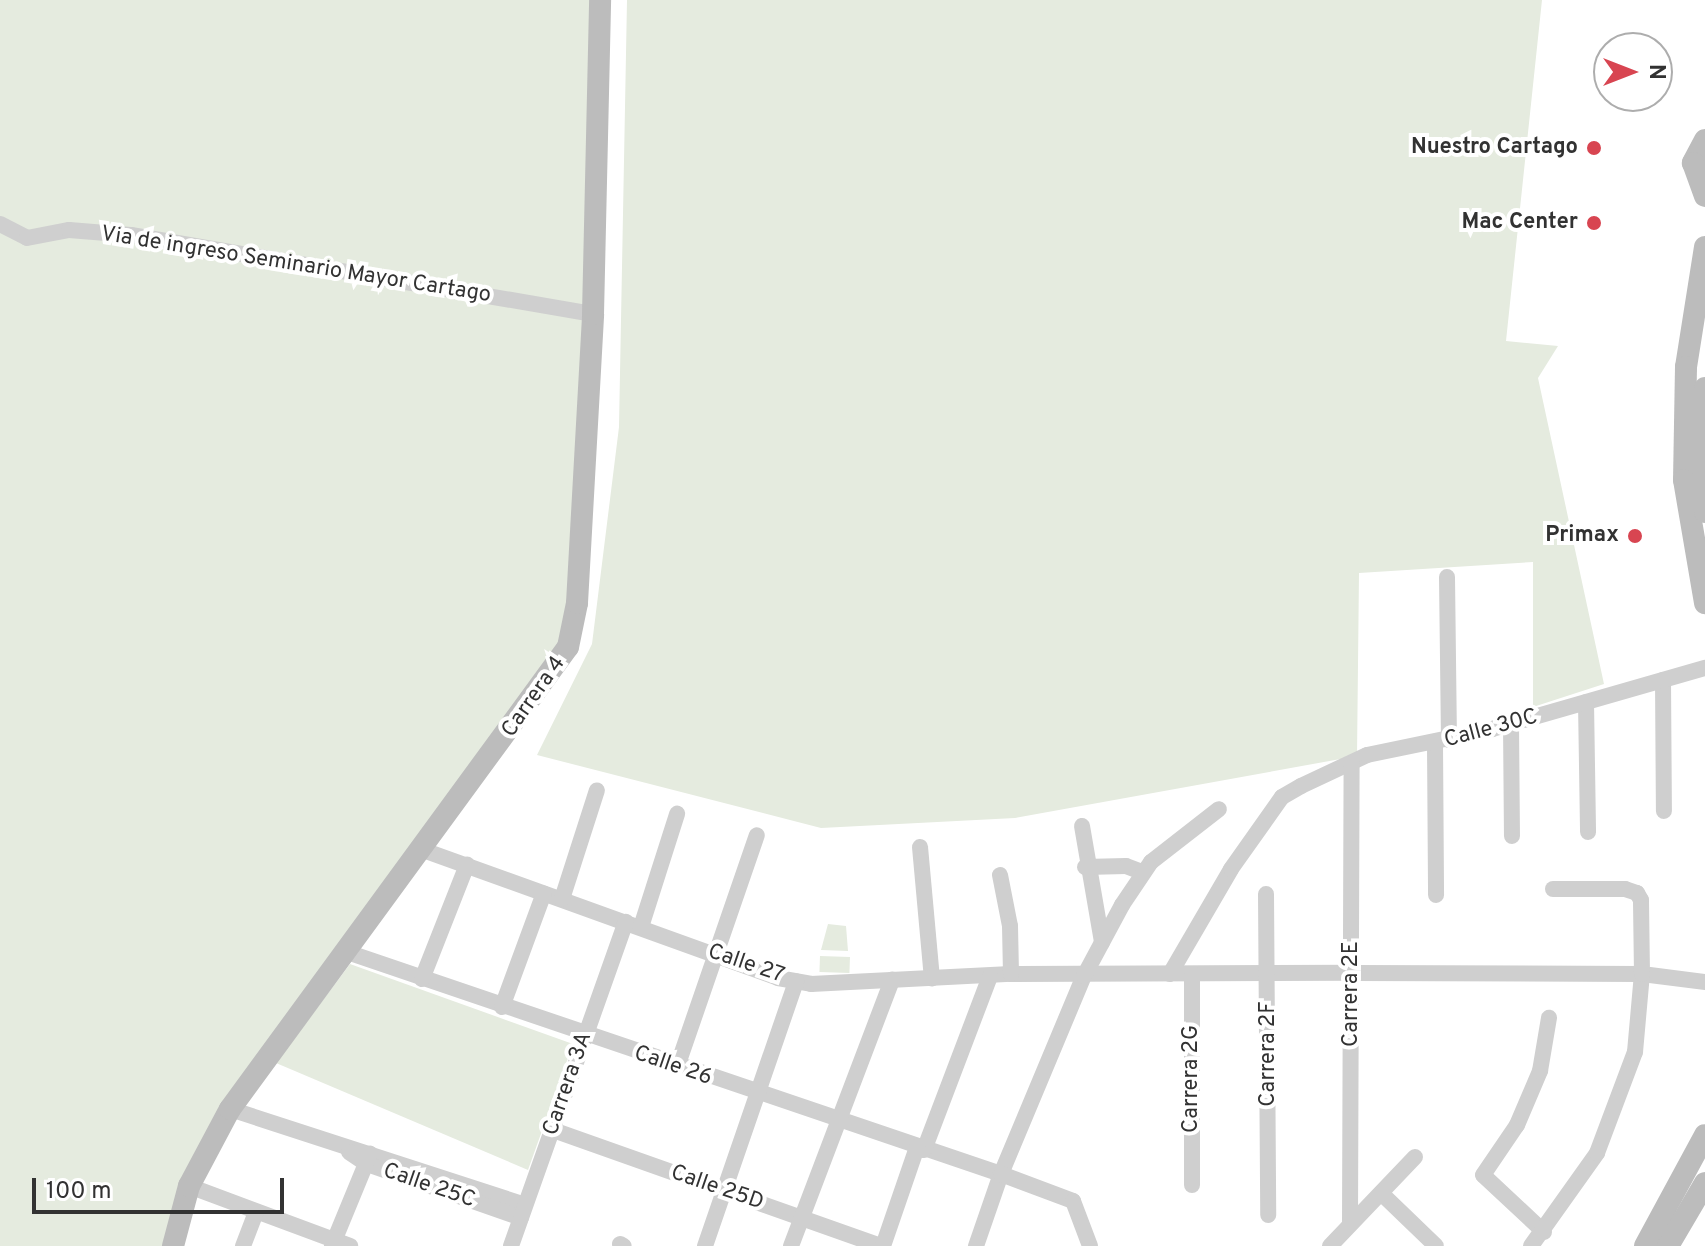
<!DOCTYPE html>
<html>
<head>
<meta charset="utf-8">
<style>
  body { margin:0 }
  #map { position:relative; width:1705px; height:1246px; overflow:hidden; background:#fff; font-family:Overpass,sans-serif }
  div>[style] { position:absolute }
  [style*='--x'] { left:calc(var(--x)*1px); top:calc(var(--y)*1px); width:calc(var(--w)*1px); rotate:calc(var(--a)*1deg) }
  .green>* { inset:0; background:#e5ebdf; transform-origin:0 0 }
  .street>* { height:16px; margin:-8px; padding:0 8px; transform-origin:8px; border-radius:8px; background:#cfcfcf }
  .secondary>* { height:22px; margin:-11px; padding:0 11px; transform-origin:11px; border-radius:11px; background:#bcbcbc }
  .dots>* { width:22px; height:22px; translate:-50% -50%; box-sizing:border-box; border:4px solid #fff; border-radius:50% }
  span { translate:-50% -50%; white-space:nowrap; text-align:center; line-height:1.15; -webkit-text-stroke:8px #fff; paint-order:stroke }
  .poi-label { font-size:22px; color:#323232; font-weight:700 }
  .right { translate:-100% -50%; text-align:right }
  .street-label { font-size:22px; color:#323232 }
  .north { position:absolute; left:1593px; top:32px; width:80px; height:80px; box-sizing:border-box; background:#fff; border:2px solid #adadad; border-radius:50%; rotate:90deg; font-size:22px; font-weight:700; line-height:32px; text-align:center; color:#323232 }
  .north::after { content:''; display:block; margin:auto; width:28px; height:36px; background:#d84551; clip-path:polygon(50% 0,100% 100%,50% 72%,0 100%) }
  .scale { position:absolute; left:32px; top:1178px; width:252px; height:36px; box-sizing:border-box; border:4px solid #323232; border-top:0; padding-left:10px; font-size:24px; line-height:28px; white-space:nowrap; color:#323232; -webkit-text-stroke:6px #fff; paint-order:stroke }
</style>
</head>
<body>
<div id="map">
  <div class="green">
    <i style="clip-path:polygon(0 0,600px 0,586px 449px,558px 667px,230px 1109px,173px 1246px,0 1246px)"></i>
    <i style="clip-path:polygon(627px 0,1542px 0,1506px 341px,1558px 346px,1538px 378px,1604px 684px,1533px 707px,1533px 562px,1359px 573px,1357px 756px,1015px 818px,821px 828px,537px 755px,592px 644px,619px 427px)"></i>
    <i style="clip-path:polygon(828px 924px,846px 926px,848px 951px,821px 950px)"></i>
    <i style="left:820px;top:956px;width:30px;height:16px;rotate:2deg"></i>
    <i style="clip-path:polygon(350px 964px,573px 1044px,528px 1170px,276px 1063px)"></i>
  </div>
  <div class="street">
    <i style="--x:0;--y:224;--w:30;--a:27"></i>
    <i style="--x:27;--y:238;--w:43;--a:-10.8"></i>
    <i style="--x:69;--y:230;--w:62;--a:4.6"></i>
    <i style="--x:131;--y:235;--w:469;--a:9.7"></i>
    <i style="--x:1447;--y:577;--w:163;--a:89.3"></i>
    <i style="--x:1663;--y:680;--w:131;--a:89.6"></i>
    <i style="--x:1586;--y:702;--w:130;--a:89.1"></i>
    <i style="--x:1511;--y:724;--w:112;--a:89.5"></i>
    <i style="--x:1435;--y:744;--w:151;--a:89.6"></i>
    <i style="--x:1082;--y:826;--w:118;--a:80.2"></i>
    <i style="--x:920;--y:847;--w:132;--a:84.8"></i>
    <i style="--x:423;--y:850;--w:377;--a:19.8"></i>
    <i style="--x:778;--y:978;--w:34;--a:10"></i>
    <i style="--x:811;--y:984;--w:200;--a:-2.9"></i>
    <i style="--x:1011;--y:974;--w:342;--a:-0.2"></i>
    <i style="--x:1353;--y:973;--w:289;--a:0.2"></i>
    <i style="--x:1642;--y:974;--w:64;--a:7.2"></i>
    <i style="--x:1085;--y:867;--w:41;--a:-1.4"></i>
    <i style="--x:1126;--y:866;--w:17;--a:21"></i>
    <i style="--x:1000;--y:875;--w:52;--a:78.9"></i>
    <i style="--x:1010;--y:926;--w:48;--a:88.8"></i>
    <i style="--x:1266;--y:894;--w:321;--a:89.6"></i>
    <i style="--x:562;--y:899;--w:114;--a:-72.2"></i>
    <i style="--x:641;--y:927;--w:119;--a:-72.3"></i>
    <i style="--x:347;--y:952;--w:691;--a:18.75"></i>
    <i style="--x:1001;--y:1174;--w:215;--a:-67.3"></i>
    <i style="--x:1084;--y:976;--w:81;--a:-61.8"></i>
    <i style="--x:1122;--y:905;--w:52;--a:-56"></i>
    <i style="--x:1151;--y:862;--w:86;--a:-37.9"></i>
    <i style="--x:1170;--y:974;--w:121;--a:-59.8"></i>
    <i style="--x:1231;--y:869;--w:88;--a:-54.7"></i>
    <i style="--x:1282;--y:797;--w:22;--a:-30"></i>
    <i style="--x:1301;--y:786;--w:73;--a:-25.2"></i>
    <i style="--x:1367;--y:755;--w:128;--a:-11.7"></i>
    <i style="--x:1492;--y:729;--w:222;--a:-16"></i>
    <i style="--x:1192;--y:974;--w:211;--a:90"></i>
    <i style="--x:422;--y:979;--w:123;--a:-68.5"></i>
    <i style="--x:502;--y:1007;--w:121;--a:-69.8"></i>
    <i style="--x:677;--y:1067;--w:245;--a:-71"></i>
    <i style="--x:230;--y:1109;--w:310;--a:18"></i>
    <i style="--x:553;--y:1130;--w:348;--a:19.5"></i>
    <i style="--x:924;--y:1150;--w:186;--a:-69.2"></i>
    <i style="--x:349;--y:1152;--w:22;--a:34"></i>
    <i style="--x:367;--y:1164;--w:163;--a:19.3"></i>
    <i style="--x:189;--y:1186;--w:172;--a:20.4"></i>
    <i style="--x:1381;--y:1193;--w:76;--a:43.9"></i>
    <i style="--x:1350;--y:1223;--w:459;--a:-89.8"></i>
    <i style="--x:1544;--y:1232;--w:83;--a:-136.9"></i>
    <i style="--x:1483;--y:1175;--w:60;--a:-55.8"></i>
    <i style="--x:1517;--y:1125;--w:59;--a:-66.9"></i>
    <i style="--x:1540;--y:1071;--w:54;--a:-80.4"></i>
    <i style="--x:620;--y:1244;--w:4;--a:27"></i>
    <i style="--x:243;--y:1246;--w:36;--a:-69"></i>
    <i style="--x:332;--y:1246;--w:100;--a:-67.6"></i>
    <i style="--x:511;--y:1246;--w:344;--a:-70.5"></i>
    <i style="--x:705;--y:1246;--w:280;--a:-71"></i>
    <i style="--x:791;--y:1246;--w:285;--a:-69.2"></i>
    <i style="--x:883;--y:1246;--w:105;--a:-71"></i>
    <i style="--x:976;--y:1246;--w:76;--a:-70.9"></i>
    <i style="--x:1001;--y:1174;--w:77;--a:20.6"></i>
    <i style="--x:1073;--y:1201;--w:48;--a:69.3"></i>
    <i style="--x:1330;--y:1246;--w:123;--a:-46.3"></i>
    <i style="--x:1531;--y:1246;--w:114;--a:-54.6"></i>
    <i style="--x:1597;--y:1153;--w:108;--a:-69.4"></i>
    <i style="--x:1635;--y:1052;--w:78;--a:-84.9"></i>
    <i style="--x:1642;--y:974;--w:74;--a:-90.8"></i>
    <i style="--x:1641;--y:900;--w:8;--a:-120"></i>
    <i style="--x:1637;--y:893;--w:13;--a:-162"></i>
    <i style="--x:1625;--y:889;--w:72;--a:180"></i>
  </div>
  <div class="secondary">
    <i style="--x:1705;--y:140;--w:26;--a:118"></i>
    <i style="--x:1693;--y:163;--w:35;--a:70"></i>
    <i style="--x:1705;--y:247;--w:121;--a:99"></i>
    <i style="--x:1686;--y:367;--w:113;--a:91"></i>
    <i style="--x:1684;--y:480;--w:125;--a:80.3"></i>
    <i style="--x:1705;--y:388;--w:124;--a:90"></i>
    <i style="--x:173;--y:1246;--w:62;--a:-75.1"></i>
    <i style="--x:189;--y:1186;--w:87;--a:-62"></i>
    <i style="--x:230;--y:1109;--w:572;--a:-53.81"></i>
    <i style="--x:568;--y:647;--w:45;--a:-78.4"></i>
    <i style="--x:577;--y:603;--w:289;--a:-86.8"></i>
    <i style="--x:593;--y:314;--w:314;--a:-88.7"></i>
    <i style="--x:1645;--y:1246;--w:126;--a:-61.6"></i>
    <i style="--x:1668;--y:1246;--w:73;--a:-59.6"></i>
  </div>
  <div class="dots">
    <i style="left:1594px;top:148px;background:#d84551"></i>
    <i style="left:1594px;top:223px;background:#d84551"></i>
    <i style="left:1635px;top:536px;background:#d84551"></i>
  </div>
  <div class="poi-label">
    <span class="right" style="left:1578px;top:148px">Nuestro Cartago</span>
    <span class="right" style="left:1578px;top:223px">Mac Center</span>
    <span class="right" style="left:1619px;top:536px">Primax</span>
  </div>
  <div class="street-label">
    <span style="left:296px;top:265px;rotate:9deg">Via de ingreso Seminario Mayor Cartago</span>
    <span style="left:534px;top:697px;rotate:-55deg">Carrera 4</span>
    <span style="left:1491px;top:729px;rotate:-15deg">Calle 30C</span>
    <span style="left:746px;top:964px;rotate:19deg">Calle 27</span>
    <span style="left:1352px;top:994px;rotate:-90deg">Carrera 2E</span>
    <span style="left:1269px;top:1054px;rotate:-90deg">Carrera 2F</span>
    <span style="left:673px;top:1066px;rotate:19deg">Calle 26</span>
    <span style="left:1192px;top:1079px;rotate:-90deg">Carrera 2G</span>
    <span style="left:568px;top:1084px;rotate:-71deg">Carrera 3A</span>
    <span style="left:429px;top:1186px;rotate:19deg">Calle 25C</span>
    <span style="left:717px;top:1188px;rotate:19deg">Calle 25D</span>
  </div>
  <div class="north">N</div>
  <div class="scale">100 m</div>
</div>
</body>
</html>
